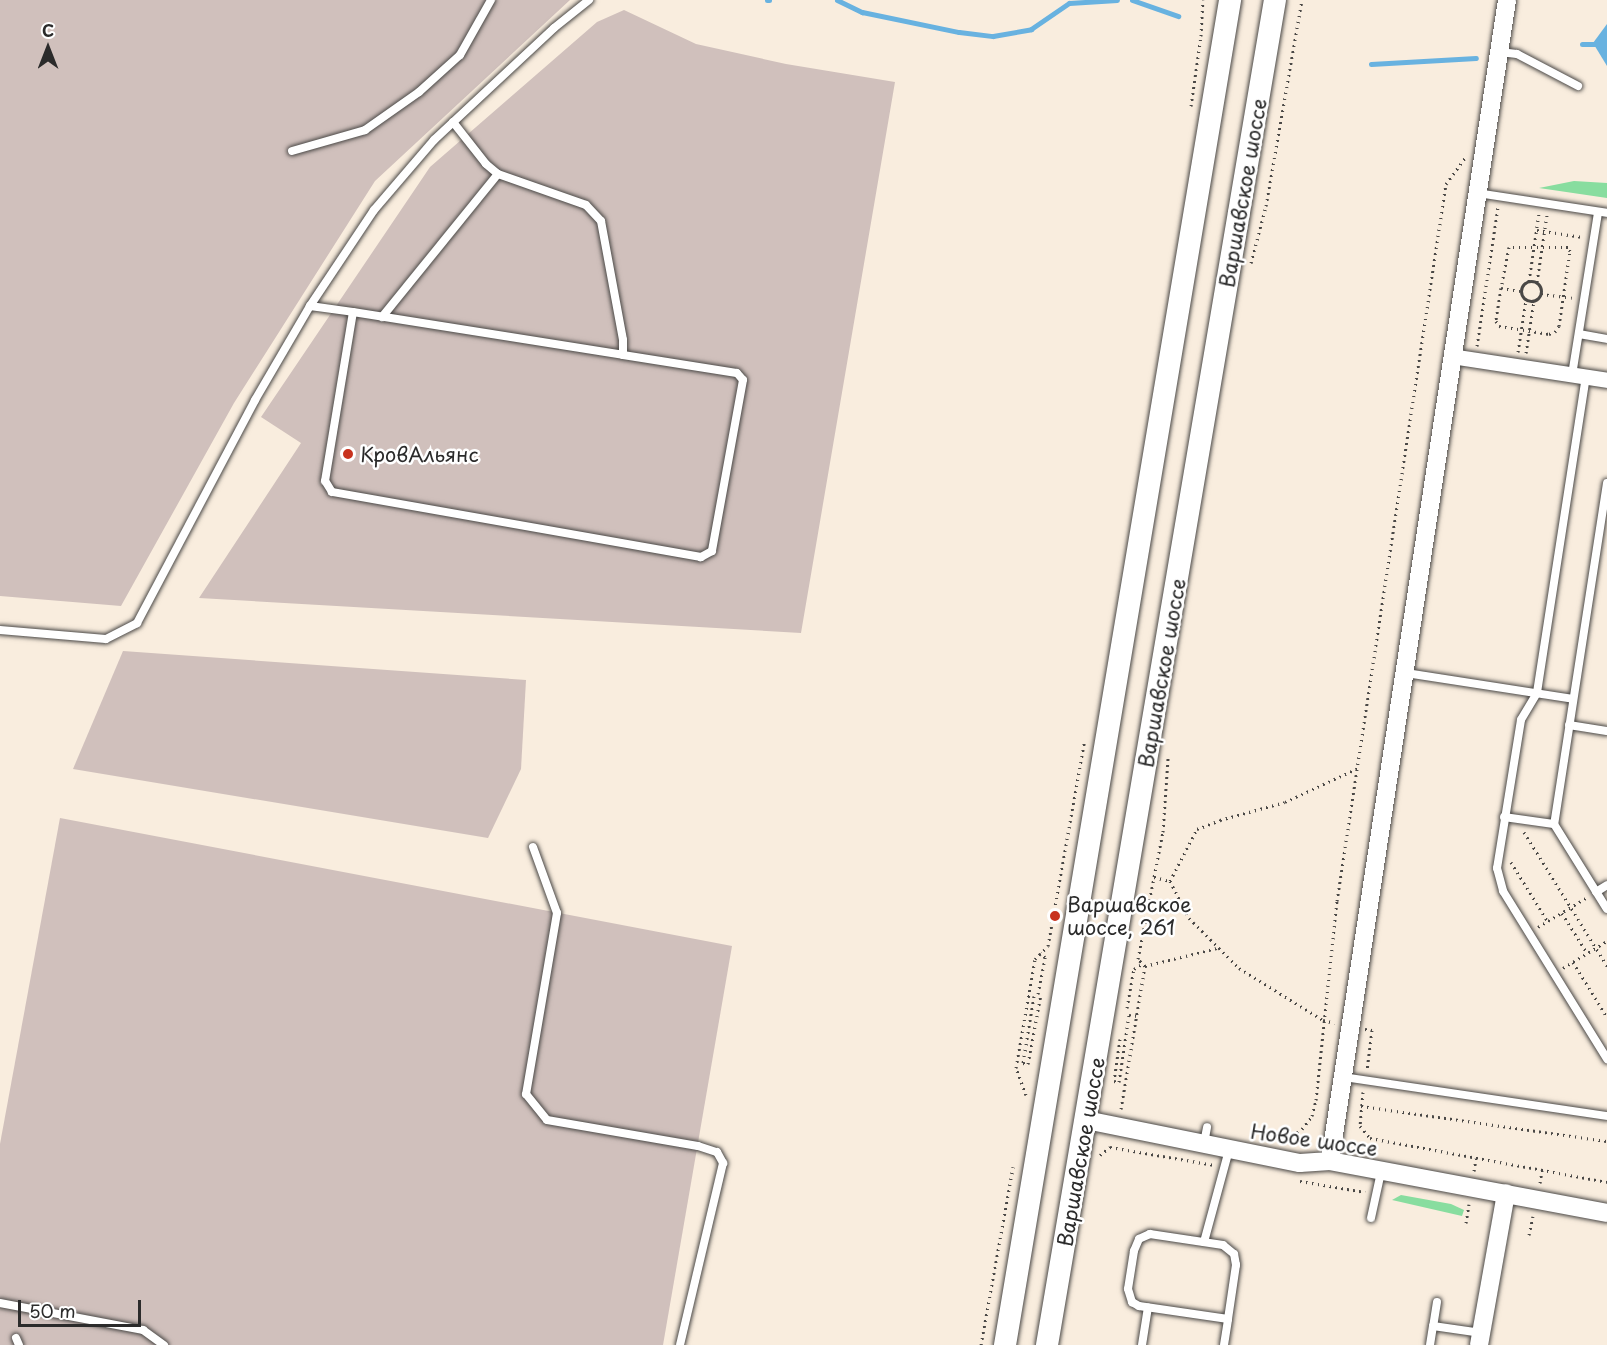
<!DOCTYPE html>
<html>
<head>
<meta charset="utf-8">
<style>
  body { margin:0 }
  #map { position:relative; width:1607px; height:1345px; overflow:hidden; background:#f9edde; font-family:"Playpen Sans",sans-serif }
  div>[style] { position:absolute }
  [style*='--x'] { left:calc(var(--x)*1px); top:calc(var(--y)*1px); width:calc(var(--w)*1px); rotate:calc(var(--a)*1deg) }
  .industrial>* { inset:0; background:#d0c0bc }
  .green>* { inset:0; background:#88dd9f }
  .water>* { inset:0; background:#68b2e0 }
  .stream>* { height:5px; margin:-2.5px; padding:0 2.5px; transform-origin:2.5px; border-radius:2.5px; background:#68b2e0 }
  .path>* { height:3px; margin-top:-1.5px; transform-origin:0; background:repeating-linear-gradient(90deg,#4a4846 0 1.5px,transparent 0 6px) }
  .path>.ring { margin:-1.5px; padding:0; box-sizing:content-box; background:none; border:3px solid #4a4846; border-radius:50% }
  .roads { filter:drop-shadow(0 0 2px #4a4846) drop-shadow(0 0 2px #4a4846) }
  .service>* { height:8px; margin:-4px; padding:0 4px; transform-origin:4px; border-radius:4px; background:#fff }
  .minor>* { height:15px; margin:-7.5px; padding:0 7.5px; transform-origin:7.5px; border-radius:7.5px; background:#fff }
  .tertiary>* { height:18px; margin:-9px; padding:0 9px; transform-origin:9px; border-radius:9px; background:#fff }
  .primary>* { height:22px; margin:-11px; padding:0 11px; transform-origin:11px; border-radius:11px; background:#fff }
  .dots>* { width:16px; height:16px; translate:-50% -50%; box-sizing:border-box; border:3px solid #fff; border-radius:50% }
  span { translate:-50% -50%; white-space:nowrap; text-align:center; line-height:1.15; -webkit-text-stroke:5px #fff; paint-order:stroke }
  .street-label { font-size:20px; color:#2b2b2b }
  .poi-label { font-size:20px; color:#2b2b2b }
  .left { translate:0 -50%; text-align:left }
  .north { position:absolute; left:18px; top:18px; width:60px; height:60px; -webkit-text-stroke:4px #fff; paint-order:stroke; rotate:0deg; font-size:16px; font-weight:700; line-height:24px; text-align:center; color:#2b2b2b }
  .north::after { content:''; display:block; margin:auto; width:21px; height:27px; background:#2b2b2b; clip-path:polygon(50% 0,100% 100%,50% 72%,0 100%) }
  .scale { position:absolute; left:18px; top:1300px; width:123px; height:27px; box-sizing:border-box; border:3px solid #2b2b2b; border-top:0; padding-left:8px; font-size:18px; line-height:21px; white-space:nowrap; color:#2b2b2b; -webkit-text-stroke:4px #fff; paint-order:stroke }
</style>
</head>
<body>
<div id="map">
  <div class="industrial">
    <i style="clip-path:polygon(0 0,570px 0,375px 181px,234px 403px,121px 606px,0 596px)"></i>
    <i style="clip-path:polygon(624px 10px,696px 44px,786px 64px,895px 82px,801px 633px,199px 598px,301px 443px,261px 417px,430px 167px,597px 22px)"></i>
    <i style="clip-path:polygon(123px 651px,526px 680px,521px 769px,488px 838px,73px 769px)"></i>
    <i style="clip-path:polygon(60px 818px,732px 946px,663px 1345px,0 1345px,0 1144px)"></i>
  </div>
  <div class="green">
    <i style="clip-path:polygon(1574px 181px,1607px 183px,1607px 198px,1539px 188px)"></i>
    <i style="clip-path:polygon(1401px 1195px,1451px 1204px,1464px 1210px,1462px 1216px,1392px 1200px)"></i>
  </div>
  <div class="water">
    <i style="clip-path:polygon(1607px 24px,1607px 66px,1593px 43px)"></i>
  </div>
  <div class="stream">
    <i style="--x:767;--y:0;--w:2;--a:0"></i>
    <i style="--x:837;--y:0;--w:28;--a:26"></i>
    <i style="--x:862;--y:12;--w:99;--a:11.7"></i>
    <i style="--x:959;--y:32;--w:34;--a:7"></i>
    <i style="--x:993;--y:36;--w:39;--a:-10"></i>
    <i style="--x:1031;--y:29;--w:46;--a:-34.4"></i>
    <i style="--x:1069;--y:3;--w:48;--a:-3.6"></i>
    <i style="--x:1132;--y:0;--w:49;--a:19.2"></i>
    <i style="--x:1582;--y:44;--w:25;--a:0"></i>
    <i style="--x:1371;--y:64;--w:105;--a:-3.3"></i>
  </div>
  <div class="path">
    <i style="--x:1191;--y:106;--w:71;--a:-81.9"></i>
    <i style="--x:1201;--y:36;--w:36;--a:-87"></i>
    <i style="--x:1537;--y:230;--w:46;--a:8.8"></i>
    <i style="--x:1251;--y:263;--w:59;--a:-75.3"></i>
    <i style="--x:1266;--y:206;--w:209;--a:-80.1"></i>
    <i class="ring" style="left:1521px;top:281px;width:17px;height:17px"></i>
    <i style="--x:1529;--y:281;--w:69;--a:-81.6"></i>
    <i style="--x:1537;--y:282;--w:68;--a:-81.5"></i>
    <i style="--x:1501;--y:288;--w:33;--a:99"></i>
    <i style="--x:1496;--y:321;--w:6;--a:59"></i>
    <i style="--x:1499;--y:326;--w:51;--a:9.1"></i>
    <i style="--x:1549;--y:334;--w:6;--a:-18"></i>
    <i style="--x:1555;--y:332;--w:7;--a:-56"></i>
    <i style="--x:1559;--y:326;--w:76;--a:-81.7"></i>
    <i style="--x:1570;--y:251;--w:4;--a:-117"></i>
    <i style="--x:1568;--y:247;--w:59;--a:180"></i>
    <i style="--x:1509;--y:247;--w:42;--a:101"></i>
    <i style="--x:1501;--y:288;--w:20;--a:9"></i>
    <i style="--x:1541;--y:294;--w:31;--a:7"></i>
    <i style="--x:1477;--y:346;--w:141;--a:-81.4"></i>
    <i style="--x:1518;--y:352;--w:53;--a:-81.3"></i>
    <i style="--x:1526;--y:353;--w:53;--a:-81.3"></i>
    <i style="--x:1524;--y:832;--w:158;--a:58.2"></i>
    <i style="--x:1511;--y:862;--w:70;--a:58.3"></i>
    <i style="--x:1154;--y:877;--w:16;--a:14"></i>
    <i style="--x:1170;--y:881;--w:42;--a:62.8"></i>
    <i style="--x:1189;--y:918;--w:71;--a:45"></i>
    <i style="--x:1239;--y:968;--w:99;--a:31.8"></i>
    <i style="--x:1323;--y:1020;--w:12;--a:14"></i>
    <i style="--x:1170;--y:881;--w:59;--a:-62.6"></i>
    <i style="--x:1197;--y:829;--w:25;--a:-21"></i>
    <i style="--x:1220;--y:820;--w:67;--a:-15.5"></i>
    <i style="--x:1285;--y:802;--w:81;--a:-25"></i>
    <i style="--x:1562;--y:913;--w:47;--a:58"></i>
    <i style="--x:1538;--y:927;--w:56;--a:-31.1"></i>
    <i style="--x:1573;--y:962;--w:65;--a:58.3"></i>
    <i style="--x:1145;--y:966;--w:74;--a:-14"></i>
    <i style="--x:1563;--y:968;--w:52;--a:-31.5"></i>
    <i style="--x:1038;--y:994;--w:38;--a:-79"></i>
    <i style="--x:1045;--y:957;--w:6;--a:-135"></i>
    <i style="--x:1028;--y:996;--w:6;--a:0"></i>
    <i style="--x:1034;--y:996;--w:68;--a:99.3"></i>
    <i style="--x:1023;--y:1063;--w:5;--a:11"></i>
    <i style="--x:1028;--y:1064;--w:71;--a:-79.5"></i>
    <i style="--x:1127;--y:1008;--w:40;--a:-80"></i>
    <i style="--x:1134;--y:969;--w:9;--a:-32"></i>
    <i style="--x:1365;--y:1029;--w:7;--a:8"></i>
    <i style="--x:1372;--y:1030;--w:40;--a:97.1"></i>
    <i style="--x:1120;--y:1039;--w:42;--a:98.1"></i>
    <i style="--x:1114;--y:1081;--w:5;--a:11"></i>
    <i style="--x:1119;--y:1082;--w:68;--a:-81.5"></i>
    <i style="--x:1129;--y:1015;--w:7;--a:8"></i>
    <i style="--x:1363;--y:1092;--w:34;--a:95"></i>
    <i style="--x:1360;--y:1126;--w:16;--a:50"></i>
    <i style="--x:1370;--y:1138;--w:241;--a:10.5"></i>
    <i style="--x:1026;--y:1095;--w:29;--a:-110"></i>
    <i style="--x:1016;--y:1068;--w:111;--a:-80.1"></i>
    <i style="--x:1035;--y:959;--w:18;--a:-45"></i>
    <i style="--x:1048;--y:946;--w:206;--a:-79.9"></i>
    <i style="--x:1361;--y:1106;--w:248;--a:8.1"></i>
    <i style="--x:1121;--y:1109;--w:145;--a:-80.5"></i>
    <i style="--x:1145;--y:966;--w:10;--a:-135"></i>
    <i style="--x:1138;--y:959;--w:129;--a:-78.9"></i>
    <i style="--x:1163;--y:832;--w:74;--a:-86.1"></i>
    <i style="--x:1279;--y:1140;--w:8;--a:-7"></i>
    <i style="--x:1287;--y:1139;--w:18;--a:-34"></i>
    <i style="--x:1302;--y:1129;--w:16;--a:-52"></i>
    <i style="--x:1312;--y:1116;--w:16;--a:-76"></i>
    <i style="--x:1316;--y:1100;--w:200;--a:-84"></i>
    <i style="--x:1337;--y:901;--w:725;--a:-81.36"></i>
    <i style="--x:1446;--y:184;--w:32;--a:-54"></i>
    <i style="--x:1100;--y:1155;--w:13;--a:-39"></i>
    <i style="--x:1110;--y:1147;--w:106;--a:9.8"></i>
    <i style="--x:1474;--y:1171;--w:13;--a:-81"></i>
    <i style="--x:1300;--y:1181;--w:66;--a:9.6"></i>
    <i style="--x:1540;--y:1183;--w:13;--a:-81"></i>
    <i style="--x:1466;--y:1223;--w:19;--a:-81"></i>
    <i style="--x:1529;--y:1235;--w:19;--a:-78"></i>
    <i style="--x:981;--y:1345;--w:181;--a:-79.8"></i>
  </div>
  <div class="roads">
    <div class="service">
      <i style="--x:1500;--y:52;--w:17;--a:7"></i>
      <i style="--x:1517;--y:54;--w:69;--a:27.7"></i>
      <i style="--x:453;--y:122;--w:53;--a:51.8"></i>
      <i style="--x:486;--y:164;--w:16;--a:40"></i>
      <i style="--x:498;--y:174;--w:93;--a:19.4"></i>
      <i style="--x:586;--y:205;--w:22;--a:47"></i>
      <i style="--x:601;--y:221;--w:121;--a:79.5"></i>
      <i style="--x:623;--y:340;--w:15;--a:90"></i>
      <i style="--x:292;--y:151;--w:76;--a:-16"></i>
      <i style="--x:365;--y:130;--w:66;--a:-35.1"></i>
      <i style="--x:419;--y:92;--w:55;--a:-42.1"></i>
      <i style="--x:460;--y:55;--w:63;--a:-60.6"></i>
      <i style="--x:1477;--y:193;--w:132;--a:8.7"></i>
      <i style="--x:310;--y:306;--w:43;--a:7.9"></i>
      <i style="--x:353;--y:312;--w:273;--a:9"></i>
      <i style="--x:623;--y:355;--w:115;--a:9"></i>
      <i style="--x:737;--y:373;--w:9;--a:49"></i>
      <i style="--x:743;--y:380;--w:174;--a:100.3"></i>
      <i style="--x:712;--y:551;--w:13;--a:151"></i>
      <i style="--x:701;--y:557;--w:375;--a:-170"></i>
      <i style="--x:332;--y:492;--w:13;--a:-122"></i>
      <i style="--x:325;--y:481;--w:171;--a:-80.6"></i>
      <i style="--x:382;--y:317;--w:184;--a:-51"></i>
      <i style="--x:1579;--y:334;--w:28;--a:10"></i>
      <i style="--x:1572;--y:375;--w:165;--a:-80.9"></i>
      <i style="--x:1586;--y:376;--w:321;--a:98.8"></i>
      <i style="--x:1537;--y:693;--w:31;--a:121"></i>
      <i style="--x:1521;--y:720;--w:150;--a:99.2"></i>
      <i style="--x:1497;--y:868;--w:24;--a:75"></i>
      <i style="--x:1503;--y:891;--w:198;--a:58.2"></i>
      <i style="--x:1607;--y:483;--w:345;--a:98.8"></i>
      <i style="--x:1554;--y:824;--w:100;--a:58.1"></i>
      <i style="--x:0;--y:630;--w:106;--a:4.9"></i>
      <i style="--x:106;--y:639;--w:35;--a:-27"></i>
      <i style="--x:137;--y:623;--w:252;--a:-62.1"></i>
      <i style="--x:255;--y:400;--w:109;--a:-59.7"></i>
      <i style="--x:310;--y:306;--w:115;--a:-56.3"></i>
      <i style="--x:374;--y:210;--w:92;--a:-49.4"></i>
      <i style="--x:434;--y:140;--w:164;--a:-43"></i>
      <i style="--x:554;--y:28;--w:45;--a:-38.7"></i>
      <i style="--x:1406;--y:673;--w:169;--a:8.8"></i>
      <i style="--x:1569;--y:725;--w:38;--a:9"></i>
      <i style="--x:1504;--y:817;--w:50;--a:8"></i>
      <i style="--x:533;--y:847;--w:70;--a:70"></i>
      <i style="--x:557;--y:913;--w:184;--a:99.7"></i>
      <i style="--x:526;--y:1094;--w:33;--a:51"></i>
      <i style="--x:547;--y:1120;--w:153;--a:9.8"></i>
      <i style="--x:698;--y:1146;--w:20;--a:18"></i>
      <i style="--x:717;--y:1152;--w:13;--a:61"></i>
      <i style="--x:723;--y:1163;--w:187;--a:103.3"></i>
      <i style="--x:1596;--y:892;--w:13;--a:-32"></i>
      <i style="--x:1343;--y:1077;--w:267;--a:8.4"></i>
      <i style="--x:1204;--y:1143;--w:16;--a:-79"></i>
      <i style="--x:1371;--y:1218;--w:47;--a:-77.7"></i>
      <i style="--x:1204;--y:1242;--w:95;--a:-74.8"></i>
      <i style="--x:1437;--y:1302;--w:24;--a:99"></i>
      <i style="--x:1433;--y:1326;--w:49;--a:8.3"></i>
      <i style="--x:0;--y:1303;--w:146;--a:10.7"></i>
      <i style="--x:143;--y:1330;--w:26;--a:36"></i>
      <i style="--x:16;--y:1338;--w:8;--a:67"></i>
      <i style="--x:1142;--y:1345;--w:38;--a:-81"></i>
      <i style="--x:1224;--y:1345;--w:26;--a:-81"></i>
      <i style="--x:1228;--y:1319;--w:55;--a:-81.6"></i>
      <i style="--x:1236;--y:1265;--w:11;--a:-100"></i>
      <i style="--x:1234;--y:1254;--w:14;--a:-141"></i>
      <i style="--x:1223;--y:1245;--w:74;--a:-171.4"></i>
      <i style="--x:1150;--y:1234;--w:12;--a:156"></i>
      <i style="--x:1139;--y:1239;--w:13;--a:113"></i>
      <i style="--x:1134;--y:1251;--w:38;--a:99"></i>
      <i style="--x:1128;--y:1289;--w:14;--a:73"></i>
      <i style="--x:1132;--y:1302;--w:8;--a:30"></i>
      <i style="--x:1139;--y:1306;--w:90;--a:8.3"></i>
      <i style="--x:1430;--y:1345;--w:19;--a:-81"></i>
    </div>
    <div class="minor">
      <i style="--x:1451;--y:356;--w:158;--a:8.7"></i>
    </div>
    <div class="tertiary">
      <i style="--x:1086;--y:1120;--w:218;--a:11.4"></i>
      <i style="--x:1300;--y:1163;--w:30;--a:-4"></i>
      <i style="--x:1330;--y:1161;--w:282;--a:10.6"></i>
      <i style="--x:1330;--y:1161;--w:1174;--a:-81.33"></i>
      <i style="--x:1479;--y:1345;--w:154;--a:-79.9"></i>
    </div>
    <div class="primary">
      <i style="--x:1005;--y:1345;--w:1364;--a:-80.5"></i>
      <i style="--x:1047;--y:1345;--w:1364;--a:-80.38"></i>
    </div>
  </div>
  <div class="dots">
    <i style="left:348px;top:454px;background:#c8321e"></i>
    <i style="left:1055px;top:916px;background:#c8321e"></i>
  </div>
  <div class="street-label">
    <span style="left:1243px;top:193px;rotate:-80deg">Варшавское шоссе</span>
    <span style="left:1162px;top:673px;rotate:-80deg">Варшавское шоссе</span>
    <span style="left:1314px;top:1140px;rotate:8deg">Новое шоссе</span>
    <span style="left:1081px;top:1152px;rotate:-80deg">Варшавское шоссе</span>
  </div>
  <div class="poi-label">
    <span class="left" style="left:360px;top:454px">КровАльянс</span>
    <span class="left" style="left:1067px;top:916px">Варшавское<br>шоссе, 261</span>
  </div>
  <div class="north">С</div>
  <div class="scale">50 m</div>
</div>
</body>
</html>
